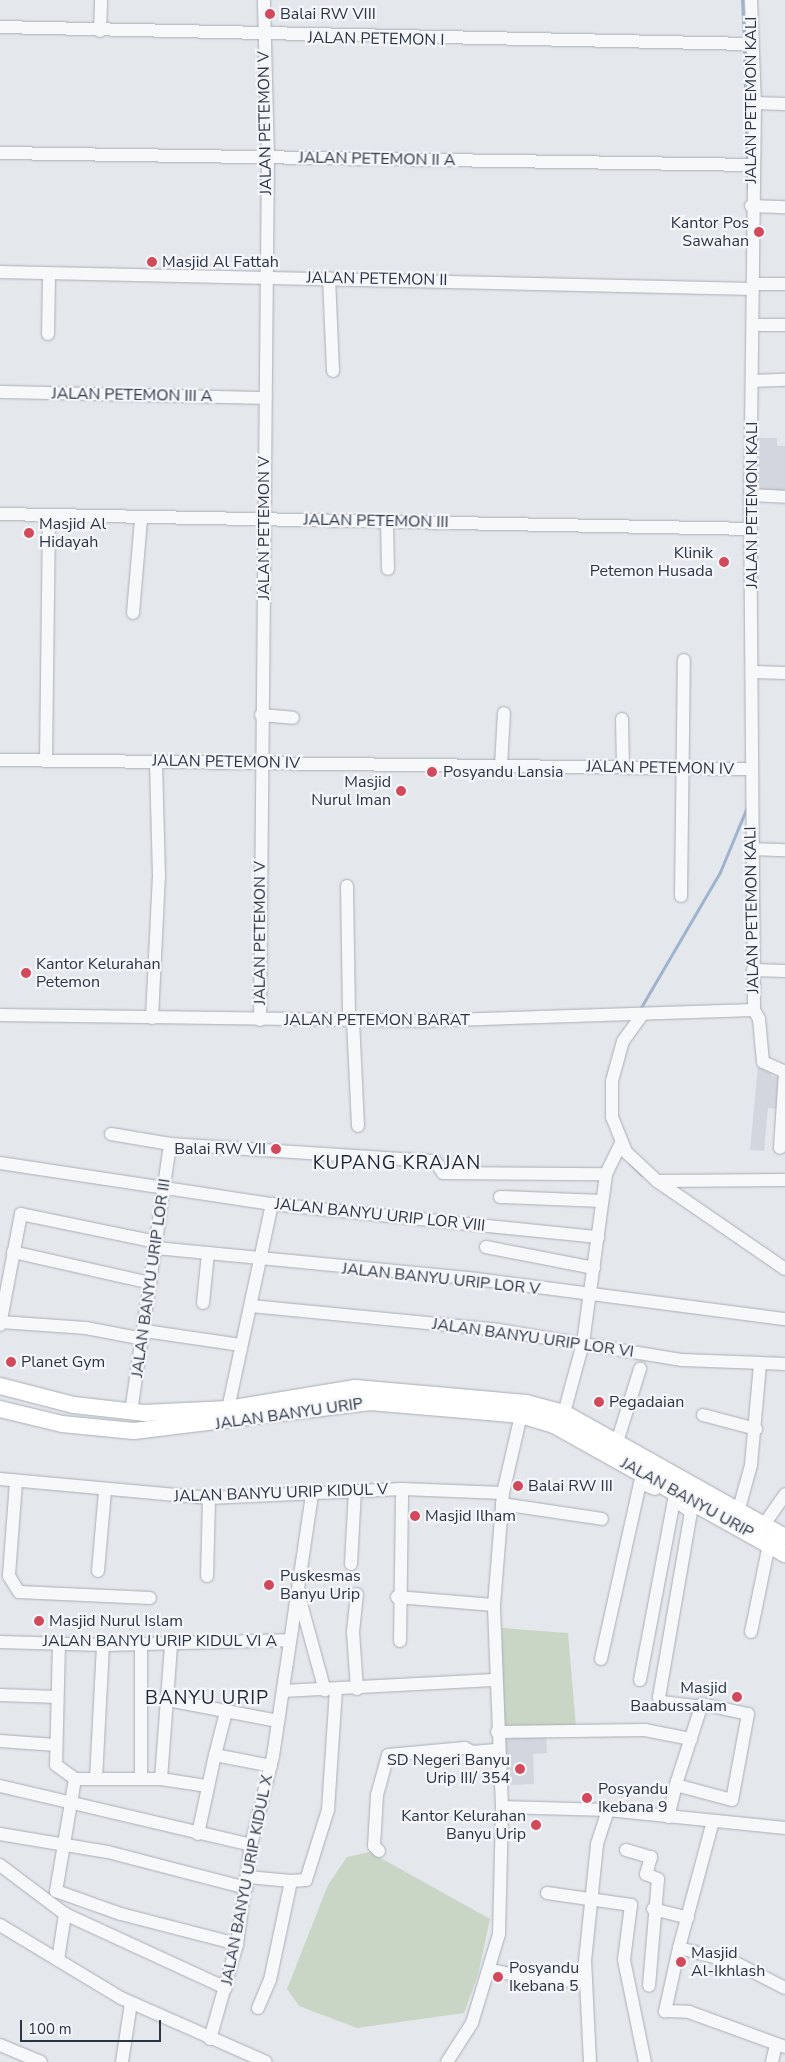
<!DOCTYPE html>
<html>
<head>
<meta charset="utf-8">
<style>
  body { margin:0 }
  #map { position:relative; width:785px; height:2062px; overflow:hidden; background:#e4e7ec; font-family:"Nunito Sans",sans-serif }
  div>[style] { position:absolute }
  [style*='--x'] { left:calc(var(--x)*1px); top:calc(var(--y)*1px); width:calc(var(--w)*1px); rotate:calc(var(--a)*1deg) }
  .built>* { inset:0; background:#d2d6de }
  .green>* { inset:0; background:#c9d6c5 }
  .stream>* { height:3px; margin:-1.5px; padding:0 1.5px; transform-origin:1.5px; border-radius:1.5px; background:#9fb4cc }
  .roads { filter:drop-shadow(0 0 1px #a9aeb7) drop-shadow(0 0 1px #a9aeb7) }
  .minor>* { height:12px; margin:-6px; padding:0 6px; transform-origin:6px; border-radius:6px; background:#f7f8fa }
  .major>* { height:16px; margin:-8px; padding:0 8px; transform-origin:8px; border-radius:8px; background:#fff }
  .dots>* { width:14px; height:14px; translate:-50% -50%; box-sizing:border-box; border:2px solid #f4f6f9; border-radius:50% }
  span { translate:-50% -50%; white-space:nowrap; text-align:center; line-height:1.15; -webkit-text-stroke:4.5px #f4f6f9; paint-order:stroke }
  .poi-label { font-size:16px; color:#2b3445 }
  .left { translate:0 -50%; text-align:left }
  .right { translate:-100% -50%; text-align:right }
  .street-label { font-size:16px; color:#2b3445 }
  .quarter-label { font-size:19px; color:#1d2536; letter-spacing:1px }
  .scale { position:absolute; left:20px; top:2020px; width:141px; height:22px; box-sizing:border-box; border:2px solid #2b3445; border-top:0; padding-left:6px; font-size:15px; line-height:18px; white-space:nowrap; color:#2b3445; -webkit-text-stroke:4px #f4f6f9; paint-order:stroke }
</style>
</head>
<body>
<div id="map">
  <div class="built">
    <i style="clip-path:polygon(757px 438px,777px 438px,777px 446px,785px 446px,785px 494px,755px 493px)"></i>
    <i style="clip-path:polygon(758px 1066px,772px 1067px,771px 1076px,783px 1078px,780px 1109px,768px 1108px,764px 1151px,750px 1150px)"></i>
    <i style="clip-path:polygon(546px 1732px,547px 1753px,533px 1754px,534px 1784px,508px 1785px,505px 1735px)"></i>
  </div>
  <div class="green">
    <i style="clip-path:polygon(502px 1628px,568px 1633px,576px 1727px,502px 1729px)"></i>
    <i style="clip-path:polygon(370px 1852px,490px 1919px,478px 1975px,464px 2013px,357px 2028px,299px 2006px,287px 1989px,328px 1885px,347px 1857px)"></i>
  </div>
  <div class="stream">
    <i style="--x:742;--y:0;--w:41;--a:87.2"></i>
    <i style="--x:744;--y:48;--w:113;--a:88.5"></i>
    <i style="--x:747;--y:168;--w:21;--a:87"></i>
    <i style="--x:640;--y:1009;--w:159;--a:-59.7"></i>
    <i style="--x:720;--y:872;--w:70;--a:-67.4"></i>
    <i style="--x:629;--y:1162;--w:18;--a:45"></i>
  </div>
  <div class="roads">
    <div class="minor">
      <i style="--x:751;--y:0;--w:103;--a:87.8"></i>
      <i style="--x:755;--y:103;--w:392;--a:90.7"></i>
      <i style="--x:750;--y:495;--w:515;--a:89.55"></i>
      <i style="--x:0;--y:27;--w:752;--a:1.3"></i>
      <i style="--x:100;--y:31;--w:31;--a:-88"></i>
      <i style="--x:755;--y:103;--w:30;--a:2"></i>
      <i style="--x:0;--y:153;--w:754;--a:0.91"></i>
      <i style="--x:751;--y:206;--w:34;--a:2"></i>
      <i style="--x:0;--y:272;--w:753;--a:1.29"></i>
      <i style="--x:329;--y:278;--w:93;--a:87.5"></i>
      <i style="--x:753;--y:284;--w:32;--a:0"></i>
      <i style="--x:753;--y:325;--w:32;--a:0"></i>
      <i style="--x:48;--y:334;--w:60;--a:-89"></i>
      <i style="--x:752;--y:381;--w:33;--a:-2"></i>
      <i style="--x:0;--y:392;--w:264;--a:1.3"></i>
      <i style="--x:750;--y:495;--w:35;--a:3"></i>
      <i style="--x:0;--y:514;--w:751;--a:1.14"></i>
      <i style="--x:387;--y:522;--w:47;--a:88.8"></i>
      <i style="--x:133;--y:613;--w:94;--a:-85.1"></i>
      <i style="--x:753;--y:672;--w:32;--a:2"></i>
      <i style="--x:261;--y:715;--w:32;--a:5"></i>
      <i style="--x:622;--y:719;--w:49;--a:88.8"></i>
      <i style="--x:0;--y:760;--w:751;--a:0.69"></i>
      <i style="--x:46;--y:760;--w:245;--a:-89.3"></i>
      <i style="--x:501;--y:766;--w:53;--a:-86.8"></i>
      <i style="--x:751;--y:849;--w:34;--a:2"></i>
      <i style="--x:347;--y:886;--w:134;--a:89.1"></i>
      <i style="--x:681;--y:896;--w:236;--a:-89.3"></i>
      <i style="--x:753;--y:970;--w:32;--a:2"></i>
      <i style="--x:754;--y:1010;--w:10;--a:61"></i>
      <i style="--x:759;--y:1019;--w:43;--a:84.7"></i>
      <i style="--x:763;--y:1062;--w:24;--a:24"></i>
      <i style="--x:785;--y:1072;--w:76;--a:93.8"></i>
      <i style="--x:0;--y:1015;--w:420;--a:0.8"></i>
      <i style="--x:420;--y:1021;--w:334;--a:-1.9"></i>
      <i style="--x:642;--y:1015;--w:32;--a:126"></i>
      <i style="--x:623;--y:1041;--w:41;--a:105.4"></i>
      <i style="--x:612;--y:1081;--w:36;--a:90"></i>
      <i style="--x:612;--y:1117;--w:38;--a:68"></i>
      <i style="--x:626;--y:1152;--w:42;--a:43.1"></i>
      <i style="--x:657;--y:1181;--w:155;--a:34.5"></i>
      <i style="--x:152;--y:1018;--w:141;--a:-87.2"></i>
      <i style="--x:159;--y:877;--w:116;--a:-91.5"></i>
      <i style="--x:260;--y:1020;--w:863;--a:-89.47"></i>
      <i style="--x:268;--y:157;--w:157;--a:-91.5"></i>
      <i style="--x:353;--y:1020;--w:106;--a:87.3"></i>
      <i style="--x:111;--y:1134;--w:60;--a:9.6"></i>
      <i style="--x:170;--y:1144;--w:266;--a:3.7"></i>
      <i style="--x:435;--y:1161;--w:14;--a:56"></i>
      <i style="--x:443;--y:1173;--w:163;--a:0.4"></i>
      <i style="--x:0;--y:1163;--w:275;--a:8.6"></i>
      <i style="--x:272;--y:1204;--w:328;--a:5.8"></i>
      <i style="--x:657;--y:1181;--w:128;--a:-0.4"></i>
      <i style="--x:500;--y:1197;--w:102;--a:2.2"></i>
      <i style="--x:486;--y:1247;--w:110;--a:11"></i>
      <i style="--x:156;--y:1248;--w:321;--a:5.5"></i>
      <i style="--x:476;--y:1279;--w:312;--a:7.4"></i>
      <i style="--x:13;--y:1252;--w:141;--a:12.7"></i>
      <i style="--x:203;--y:1303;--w:50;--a:-84.3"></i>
      <i style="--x:251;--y:1306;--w:242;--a:5.5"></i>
      <i style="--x:492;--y:1329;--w:193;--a:9.3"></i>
      <i style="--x:682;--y:1360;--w:103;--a:2.2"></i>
      <i style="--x:1;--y:1322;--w:85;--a:4"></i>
      <i style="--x:86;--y:1328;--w:58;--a:10.9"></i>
      <i style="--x:0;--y:1325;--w:113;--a:-79.3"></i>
      <i style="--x:21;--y:1214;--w:138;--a:11.7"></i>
      <i style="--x:145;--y:1331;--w:97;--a:8.3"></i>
      <i style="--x:228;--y:1409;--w:210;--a:-77.9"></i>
      <i style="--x:131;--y:1412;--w:271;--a:-81.7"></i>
      <i style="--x:564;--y:1413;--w:73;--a:-74.8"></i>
      <i style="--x:583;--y:1343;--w:171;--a:-82.2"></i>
      <i style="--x:606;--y:1174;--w:34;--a:-64"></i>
      <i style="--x:703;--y:1415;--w:55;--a:14.8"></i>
      <i style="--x:617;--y:1442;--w:77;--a:-72.5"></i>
      <i style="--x:0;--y:1479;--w:210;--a:5.2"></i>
      <i style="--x:209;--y:1498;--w:193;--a:-2.7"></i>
      <i style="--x:402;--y:1489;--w:101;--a:2.3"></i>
      <i style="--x:16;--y:1482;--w:94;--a:94.3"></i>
      <i style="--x:9;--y:1576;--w:19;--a:58"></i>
      <i style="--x:19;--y:1592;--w:131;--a:2.6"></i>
      <i style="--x:677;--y:1502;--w:17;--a:36"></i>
      <i style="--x:691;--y:1512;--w:188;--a:99.8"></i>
      <i style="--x:659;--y:1697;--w:6;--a:59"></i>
      <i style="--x:662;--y:1702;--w:39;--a:7"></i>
      <i style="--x:502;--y:1504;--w:101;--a:8.5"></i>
      <i style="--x:738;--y:1512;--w:49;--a:-74.5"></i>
      <i style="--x:751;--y:1465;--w:100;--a:-84.9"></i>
      <i style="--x:763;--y:1526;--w:39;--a:-55"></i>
      <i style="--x:351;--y:1564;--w:73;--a:-86.9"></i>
      <i style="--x:98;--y:1571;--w:80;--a:-85"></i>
      <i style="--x:207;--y:1576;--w:78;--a:-88.5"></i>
      <i style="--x:299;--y:1596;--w:98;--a:74.7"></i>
      <i style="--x:397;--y:1597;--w:97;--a:4.7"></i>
      <i style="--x:751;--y:1632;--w:90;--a:-78.4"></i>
      <i style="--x:400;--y:1641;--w:152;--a:-89.2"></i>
      <i style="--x:0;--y:1642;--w:103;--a:1.7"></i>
      <i style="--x:103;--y:1645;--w:187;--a:-1.5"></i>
      <i style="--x:59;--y:1643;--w:122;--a:91.4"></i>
      <i style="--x:56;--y:1765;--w:24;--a:36"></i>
      <i style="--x:75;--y:1779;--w:86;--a:0"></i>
      <i style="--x:161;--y:1779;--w:134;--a:-85.7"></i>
      <i style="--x:141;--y:1645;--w:132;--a:90"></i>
      <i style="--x:601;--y:1659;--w:180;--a:-77.5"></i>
      <i style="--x:640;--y:1483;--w:16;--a:22"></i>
      <i style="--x:640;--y:1680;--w:189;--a:-79.3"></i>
      <i style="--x:357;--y:1689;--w:57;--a:-94"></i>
      <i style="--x:353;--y:1632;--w:38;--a:-84"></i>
      <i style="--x:283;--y:1691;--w:211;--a:-3"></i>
      <i style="--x:0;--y:1695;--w:57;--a:2"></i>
      <i style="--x:168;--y:1700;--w:112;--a:10.8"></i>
      <i style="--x:497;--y:1732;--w:148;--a:-0.8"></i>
      <i style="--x:645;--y:1730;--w:47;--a:11.1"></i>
      <i style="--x:0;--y:1741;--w:56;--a:4.1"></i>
      <i style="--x:215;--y:1755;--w:44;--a:-75.7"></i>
      <i style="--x:75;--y:1779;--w:114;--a:99.6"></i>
      <i style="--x:56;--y:1891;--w:69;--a:19.5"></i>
      <i style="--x:121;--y:1914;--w:120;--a:14.5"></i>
      <i style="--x:96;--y:1779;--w:134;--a:-87"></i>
      <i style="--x:161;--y:1779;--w:47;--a:8.7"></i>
      <i style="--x:0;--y:1786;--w:258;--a:13.2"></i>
      <i style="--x:502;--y:1807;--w:106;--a:1.6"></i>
      <i style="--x:608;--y:1810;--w:178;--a:5.8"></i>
      <i style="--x:668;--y:1817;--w:37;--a:-76"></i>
      <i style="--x:677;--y:1781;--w:81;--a:-72"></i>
      <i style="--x:702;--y:1704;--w:47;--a:12.3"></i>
      <i style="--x:748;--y:1714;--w:87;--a:100.5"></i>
      <i style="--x:732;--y:1800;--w:58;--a:-165"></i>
      <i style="--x:713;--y:1821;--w:131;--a:105"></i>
      <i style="--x:679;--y:1948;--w:57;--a:14.3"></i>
      <i style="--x:734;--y:1962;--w:57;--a:27"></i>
      <i style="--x:0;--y:1834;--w:109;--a:9.5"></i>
      <i style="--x:108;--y:1852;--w:143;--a:14.6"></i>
      <i style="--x:198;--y:1834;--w:81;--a:-77.9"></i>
      <i style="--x:215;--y:1755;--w:57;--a:11.1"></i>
      <i style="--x:626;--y:1850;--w:26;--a:16"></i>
      <i style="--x:651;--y:1857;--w:18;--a:106"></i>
      <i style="--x:646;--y:1874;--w:13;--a:23"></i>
      <i style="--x:658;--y:1879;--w:107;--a:94.8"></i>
      <i style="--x:379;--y:1851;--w:7;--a:-135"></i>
      <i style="--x:374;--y:1846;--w:51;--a:-86.6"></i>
      <i style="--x:377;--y:1795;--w:41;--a:-74.6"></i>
      <i style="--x:388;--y:1755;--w:77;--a:-5.2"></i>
      <i style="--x:465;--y:1748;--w:9;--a:27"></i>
      <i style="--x:473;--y:1752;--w:25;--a:-5"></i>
      <i style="--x:0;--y:1865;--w:81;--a:37"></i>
      <i style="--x:248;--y:1877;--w:43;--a:5.3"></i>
      <i style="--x:547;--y:1893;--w:85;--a:8.1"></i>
      <i style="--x:631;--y:1905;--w:55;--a:97.3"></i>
      <i style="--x:624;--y:1960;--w:104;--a:78.4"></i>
      <i style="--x:653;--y:1909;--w:36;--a:14"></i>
      <i style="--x:0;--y:1925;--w:141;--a:31.1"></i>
      <i style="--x:121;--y:1998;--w:158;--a:23.8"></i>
      <i style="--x:679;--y:1948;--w:65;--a:102.5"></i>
      <i style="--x:665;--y:2011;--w:24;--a:2"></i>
      <i style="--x:689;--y:2012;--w:102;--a:20"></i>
      <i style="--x:58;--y:1960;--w:47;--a:-81.3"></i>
      <i style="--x:65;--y:1914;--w:177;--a:24.7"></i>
      <i style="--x:490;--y:1970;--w:53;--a:10.9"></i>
      <i style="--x:542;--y:1980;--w:44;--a:1.3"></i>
      <i style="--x:258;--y:2008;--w:30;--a:-67"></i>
      <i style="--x:270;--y:1980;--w:101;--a:-78"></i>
      <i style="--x:291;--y:1881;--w:15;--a:-4"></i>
      <i style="--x:306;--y:1880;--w:73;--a:-72.6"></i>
      <i style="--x:328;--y:1810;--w:119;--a:-86.2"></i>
      <i style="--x:210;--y:2039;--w:99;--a:-74.1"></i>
      <i style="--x:237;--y:1944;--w:100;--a:-82"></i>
      <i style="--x:251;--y:1845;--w:92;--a:-76.1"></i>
      <i style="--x:273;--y:1756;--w:265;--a:-81.5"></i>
      <i style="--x:0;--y:2045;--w:44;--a:22.5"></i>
      <i style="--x:122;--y:2062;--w:60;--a:-81.3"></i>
      <i style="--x:447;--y:2062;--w:46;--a:-57.3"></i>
      <i style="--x:472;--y:2023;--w:93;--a:-73.1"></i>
      <i style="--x:499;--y:1934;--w:127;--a:-88.6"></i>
      <i style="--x:502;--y:1807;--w:202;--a:-92.3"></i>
      <i style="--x:494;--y:1605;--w:112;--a:-85.4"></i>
      <i style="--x:503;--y:1493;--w:80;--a:-77"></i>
      <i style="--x:590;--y:2062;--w:101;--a:-92.8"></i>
      <i style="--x:585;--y:1961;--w:118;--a:-84.1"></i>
      <i style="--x:597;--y:1844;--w:36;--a:-72"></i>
      <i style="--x:772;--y:2062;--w:18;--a:-77"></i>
    </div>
    <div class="major">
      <i style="--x:0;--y:1386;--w:76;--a:14.4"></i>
      <i style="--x:74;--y:1405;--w:70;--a:6.5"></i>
      <i style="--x:144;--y:1413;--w:84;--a:-2.7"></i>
      <i style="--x:228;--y:1409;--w:129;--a:-9.4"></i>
      <i style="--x:355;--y:1388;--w:172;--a:5"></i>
      <i style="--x:526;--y:1403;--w:39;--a:15"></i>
      <i style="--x:564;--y:1413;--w:253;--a:29.3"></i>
      <i style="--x:0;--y:1409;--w:64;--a:13.6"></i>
      <i style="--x:62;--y:1424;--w:72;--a:5.6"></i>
      <i style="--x:134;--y:1431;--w:238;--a:-7"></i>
      <i style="--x:370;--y:1402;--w:152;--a:4.9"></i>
      <i style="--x:521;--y:1415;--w:34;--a:17"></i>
      <i style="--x:554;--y:1425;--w:265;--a:29.2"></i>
    </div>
  </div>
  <div class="dots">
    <i style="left:270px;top:14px;background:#d1495b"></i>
    <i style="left:759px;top:232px;background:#d1495b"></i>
    <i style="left:152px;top:262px;background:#d1495b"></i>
    <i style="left:29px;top:533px;background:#d1495b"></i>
    <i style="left:724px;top:562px;background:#d1495b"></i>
    <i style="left:432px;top:772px;background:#d1495b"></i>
    <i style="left:401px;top:791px;background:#d1495b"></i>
    <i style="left:26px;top:973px;background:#d1495b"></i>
    <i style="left:276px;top:1149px;background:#d1495b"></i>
    <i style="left:11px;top:1362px;background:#d1495b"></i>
    <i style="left:599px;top:1402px;background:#d1495b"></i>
    <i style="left:518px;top:1486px;background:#d1495b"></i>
    <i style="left:415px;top:1516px;background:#d1495b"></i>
    <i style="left:269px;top:1585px;background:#d1495b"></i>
    <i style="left:39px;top:1621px;background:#d1495b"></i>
    <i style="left:737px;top:1697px;background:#d1495b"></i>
    <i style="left:520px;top:1769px;background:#d1495b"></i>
    <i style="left:587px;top:1798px;background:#d1495b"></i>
    <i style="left:536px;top:1825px;background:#d1495b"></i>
    <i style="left:681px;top:1962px;background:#d1495b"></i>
    <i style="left:498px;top:1977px;background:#d1495b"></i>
  </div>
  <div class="poi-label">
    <span class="left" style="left:280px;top:14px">Balai RW VIII</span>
    <span class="right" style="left:749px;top:232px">Kantor Pos<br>Sawahan</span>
    <span class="left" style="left:162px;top:262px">Masjid Al Fattah</span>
    <span class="left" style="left:39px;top:533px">Masjid Al<br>Hidayah</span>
    <span class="right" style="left:713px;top:562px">Klinik<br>Petemon Husada</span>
    <span class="left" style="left:443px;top:772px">Posyandu Lansia</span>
    <span class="right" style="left:391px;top:791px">Masjid<br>Nurul Iman</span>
    <span class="left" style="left:36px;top:973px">Kantor Kelurahan<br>Petemon</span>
    <span class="right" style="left:266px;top:1149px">Balai RW VII</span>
    <span class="left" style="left:21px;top:1362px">Planet Gym</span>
    <span class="left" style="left:609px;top:1402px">Pegadaian</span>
    <span class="left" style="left:528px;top:1486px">Balai RW III</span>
    <span class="left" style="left:425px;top:1516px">Masjid Ilham</span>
    <span class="left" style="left:280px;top:1585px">Puskesmas<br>Banyu Urip</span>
    <span class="left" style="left:49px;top:1621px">Masjid Nurul Islam</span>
    <span class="right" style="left:727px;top:1697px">Masjid<br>Baabussalam</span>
    <span class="right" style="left:510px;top:1769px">SD Negeri Banyu<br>Urip III/ 354</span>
    <span class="left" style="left:598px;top:1798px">Posyandu<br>Ikebana 9</span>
    <span class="right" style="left:526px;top:1825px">Kantor Kelurahan<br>Banyu Urip</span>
    <span class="left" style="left:691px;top:1962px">Masjid<br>Al-Ikhlash</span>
    <span class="left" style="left:509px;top:1977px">Posyandu<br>Ikebana 5</span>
  </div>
  <div class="street-label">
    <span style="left:376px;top:39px;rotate:1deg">JALAN PETEMON I</span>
    <span style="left:751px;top:100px;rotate:-90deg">JALAN PETEMON KALI</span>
    <span style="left:265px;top:123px;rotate:-91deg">JALAN PETEMON V</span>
    <span style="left:377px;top:159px;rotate:1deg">JALAN PETEMON II A</span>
    <span style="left:377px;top:279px;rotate:1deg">JALAN PETEMON II</span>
    <span style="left:132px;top:395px;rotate:1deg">JALAN PETEMON III A</span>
    <span style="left:752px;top:505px;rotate:-90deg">JALAN PETEMON KALI</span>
    <span style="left:376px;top:521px;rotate:1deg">JALAN PETEMON III</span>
    <span style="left:264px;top:528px;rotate:-90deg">JALAN PETEMON V</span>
    <span style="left:226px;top:762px;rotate:1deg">JALAN PETEMON IV</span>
    <span style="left:660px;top:768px;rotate:1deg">JALAN PETEMON IV</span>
    <span style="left:752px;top:910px;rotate:-91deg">JALAN PETEMON KALI</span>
    <span style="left:260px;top:933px;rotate:-90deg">JALAN PETEMON V</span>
    <span style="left:377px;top:1020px">JALAN PETEMON BARAT</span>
    <span style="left:380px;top:1215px;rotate:6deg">JALAN BANYU URIP LOR VIII</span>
    <span style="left:151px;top:1278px;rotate:-82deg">JALAN BANYU URIP LOR III</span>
    <span style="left:441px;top:1279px;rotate:6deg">JALAN BANYU URIP LOR V</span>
    <span style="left:533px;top:1338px;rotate:8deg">JALAN BANYU URIP LOR VI</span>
    <span style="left:289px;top:1414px;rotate:-8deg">JALAN BANYU URIP</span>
    <span style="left:281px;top:1493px;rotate:-2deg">JALAN BANYU URIP KIDUL V</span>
    <span style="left:687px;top:1498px;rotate:29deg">JALAN BANYU URIP</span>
    <span style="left:160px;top:1641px">JALAN BANYU URIP KIDUL VI A</span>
    <span style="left:247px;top:1880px;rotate:-79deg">JALAN BANYU URIP KIDUL X</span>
  </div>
  <div class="quarter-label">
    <span style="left:397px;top:1164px">KUPANG KRAJAN</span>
    <span style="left:207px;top:1699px">BANYU URIP</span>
  </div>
  <div class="scale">100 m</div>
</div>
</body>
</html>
